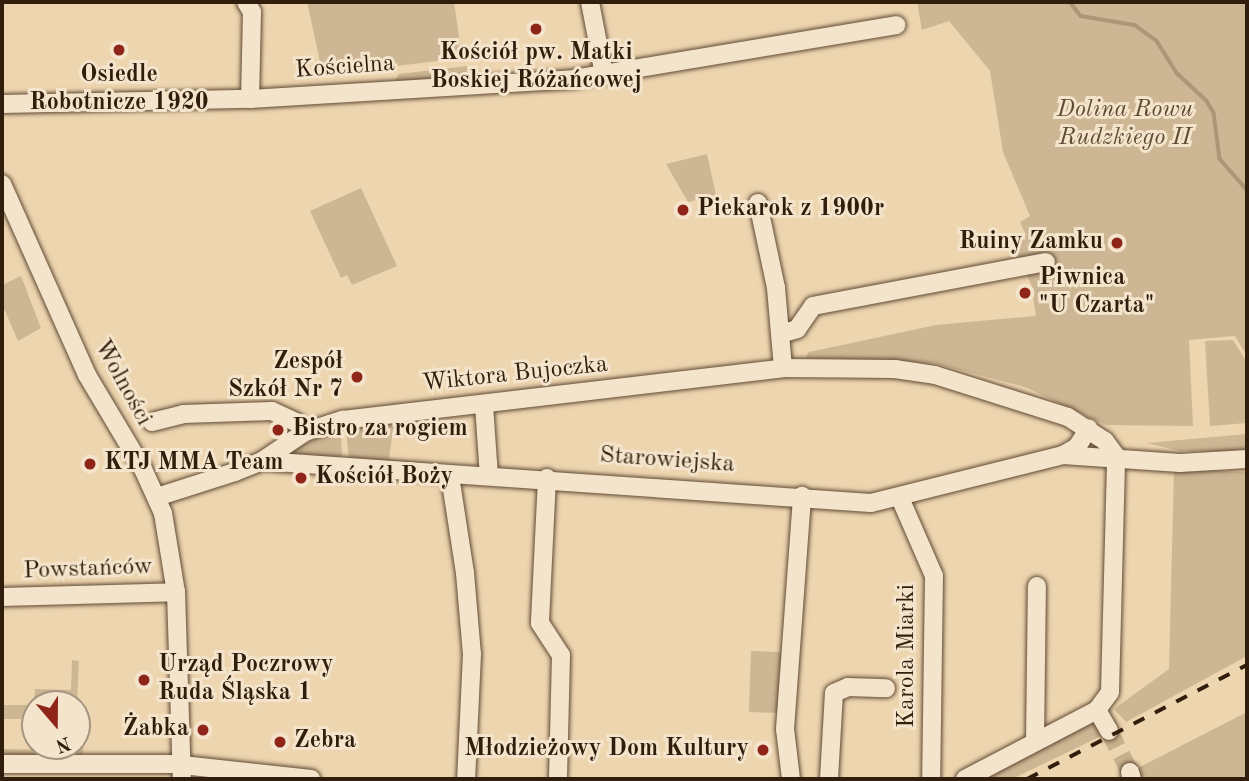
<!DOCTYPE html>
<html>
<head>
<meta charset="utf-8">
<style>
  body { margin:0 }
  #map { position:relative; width:1249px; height:781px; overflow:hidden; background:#edd5af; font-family:"Old Standard TT",serif }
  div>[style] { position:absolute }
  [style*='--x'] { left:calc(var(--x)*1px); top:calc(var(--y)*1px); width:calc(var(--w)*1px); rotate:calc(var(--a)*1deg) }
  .green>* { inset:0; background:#cdb693; transform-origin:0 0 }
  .stream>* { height:3.5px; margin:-1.75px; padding:0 1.75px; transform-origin:1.75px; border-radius:1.75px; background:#ad9678 }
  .minor-tunnel>* { height:18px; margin-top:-9px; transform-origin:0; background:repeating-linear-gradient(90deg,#c7b08e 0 18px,transparent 0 27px) }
  .roads { filter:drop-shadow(0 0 2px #604b35) drop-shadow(0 0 2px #604b35) }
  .minor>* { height:18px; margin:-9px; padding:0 9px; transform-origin:9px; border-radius:9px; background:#f3e4cb }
  .rail>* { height:3.5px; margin-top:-1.75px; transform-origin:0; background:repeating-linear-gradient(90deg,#311d0c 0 12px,transparent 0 24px) }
  .dots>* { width:19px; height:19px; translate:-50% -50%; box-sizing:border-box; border:4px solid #f3e4cb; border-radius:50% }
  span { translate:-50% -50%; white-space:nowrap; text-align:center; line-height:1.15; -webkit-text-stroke:6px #f3e4cb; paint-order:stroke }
  .poi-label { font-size:24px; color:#311d0c; font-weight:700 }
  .left { translate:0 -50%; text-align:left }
  .right { translate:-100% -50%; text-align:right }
  .street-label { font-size:24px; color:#311d0c }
  .park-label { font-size:24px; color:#604b34; font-style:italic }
  .frame { position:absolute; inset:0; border:4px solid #311d0c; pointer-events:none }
  .north { position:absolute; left:21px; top:690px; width:70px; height:70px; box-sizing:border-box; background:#f3e4cb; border:2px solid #a5947f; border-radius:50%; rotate:160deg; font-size:19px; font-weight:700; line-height:28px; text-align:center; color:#311d0c }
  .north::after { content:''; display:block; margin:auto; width:24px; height:32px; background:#8f2418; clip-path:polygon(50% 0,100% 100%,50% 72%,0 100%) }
</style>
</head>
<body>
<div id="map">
  <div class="green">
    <i style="clip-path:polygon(307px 2px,454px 2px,462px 58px,323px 75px)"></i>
    <i style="clip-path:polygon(917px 2px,1247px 2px,1247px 356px,1235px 336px,1189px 340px,1193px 426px,1106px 425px,1025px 387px,934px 363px,805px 358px,809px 352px,936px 325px,1036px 316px,1031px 284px,1013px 246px,1026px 235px,1020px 222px,1030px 216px,1003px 152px,990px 71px,949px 21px,922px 30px)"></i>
    <i style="clip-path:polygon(467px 66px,467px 78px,394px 83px,399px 74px)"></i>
    <i style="clip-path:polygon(707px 154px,716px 195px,688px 202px,666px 164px)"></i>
    <i style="clip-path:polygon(361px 188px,397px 266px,352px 285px,347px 275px,341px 278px,310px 211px)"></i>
    <i style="clip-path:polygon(21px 276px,41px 328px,18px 341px,2px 304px,2px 285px)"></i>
    <i style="clip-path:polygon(1233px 340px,1247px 362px,1247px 423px,1210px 426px,1205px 341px)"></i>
    <i style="clip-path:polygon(394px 422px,389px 459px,444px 465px,349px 461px,346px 429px)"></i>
    <i style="clip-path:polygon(341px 429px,342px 459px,287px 456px,294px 448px)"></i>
    <i style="clip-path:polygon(1247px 434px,1247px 451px,1180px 451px,1147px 443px)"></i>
    <i style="clip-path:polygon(1174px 469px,1247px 472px,1247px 656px,1126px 722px,1114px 709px,1169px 669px)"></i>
    <i style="left:751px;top:651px;width:31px;height:61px;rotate:2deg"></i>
    <i style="clip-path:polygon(72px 660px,79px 661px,77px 702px,34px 701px,35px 689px,71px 690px)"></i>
    <i style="clip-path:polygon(2px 705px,35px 705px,35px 719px,4px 719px,3px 749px,80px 751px,81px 714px,77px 720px,77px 706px,81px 706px,84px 712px,83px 757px,2px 754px)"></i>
    <i style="clip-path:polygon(1247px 712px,1247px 779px,1142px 779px,1138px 768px)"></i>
    <i style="clip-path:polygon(1092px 720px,1101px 736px,1012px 779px,985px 779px)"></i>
  </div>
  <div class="stream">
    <i style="--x:1070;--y:2;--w:18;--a:52"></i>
    <i style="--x:1081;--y:16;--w:55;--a:9.5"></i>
    <i style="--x:1135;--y:25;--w:27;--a:36"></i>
    <i style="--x:1157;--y:41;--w:38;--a:58"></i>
    <i style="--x:1177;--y:73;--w:41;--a:43"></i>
    <i style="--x:1207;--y:101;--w:14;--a:60"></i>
    <i style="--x:1214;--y:113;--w:46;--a:82.6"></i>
    <i style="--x:1220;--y:159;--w:41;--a:48.9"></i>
  </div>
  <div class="minor-tunnel">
    <i style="--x:1109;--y:731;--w:46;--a:62.9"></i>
  </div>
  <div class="roads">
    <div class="minor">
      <i style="--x:246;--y:2;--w:12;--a:59"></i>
      <i style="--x:252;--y:12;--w:87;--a:91.3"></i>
      <i style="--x:590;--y:2;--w:74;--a:79.1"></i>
      <i style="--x:2;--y:104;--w:248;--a:-1.2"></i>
      <i style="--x:250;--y:99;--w:325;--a:-3.5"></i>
      <i style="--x:574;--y:79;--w:327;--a:-9.5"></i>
      <i style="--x:2;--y:184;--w:209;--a:66"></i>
      <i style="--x:87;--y:375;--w:109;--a:59.2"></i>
      <i style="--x:143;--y:469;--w:48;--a:65.6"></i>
      <i style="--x:163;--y:513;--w:80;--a:80.7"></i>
      <i style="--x:176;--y:592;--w:187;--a:88.2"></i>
      <i style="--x:758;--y:203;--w:87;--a:78"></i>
      <i style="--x:776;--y:288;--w:80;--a:85"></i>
      <i style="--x:780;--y:334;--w:18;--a:-16"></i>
      <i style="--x:797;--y:329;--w:28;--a:-55"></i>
      <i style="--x:813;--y:306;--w:237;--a:-10.7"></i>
      <i style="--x:484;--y:405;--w:71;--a:86"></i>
      <i style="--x:152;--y:422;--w:32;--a:-14"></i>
      <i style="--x:183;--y:414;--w:89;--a:-1.9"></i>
      <i style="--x:272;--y:411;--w:26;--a:25"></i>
      <i style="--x:296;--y:422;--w:13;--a:48"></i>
      <i style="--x:1063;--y:455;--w:117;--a:3.9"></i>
      <i style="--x:1180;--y:463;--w:67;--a:-3.4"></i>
      <i style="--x:262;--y:461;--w:610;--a:3.95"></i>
      <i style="--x:871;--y:503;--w:198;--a:-14"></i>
      <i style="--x:1063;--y:455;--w:16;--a:-30"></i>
      <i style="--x:1077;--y:447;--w:22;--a:-58"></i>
      <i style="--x:450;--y:476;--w:98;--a:81.2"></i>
      <i style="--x:465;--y:573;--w:81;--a:85.1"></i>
      <i style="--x:472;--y:654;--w:125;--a:92.7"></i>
      <i style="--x:547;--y:478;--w:145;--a:92.8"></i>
      <i style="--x:540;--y:623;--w:38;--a:57"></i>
      <i style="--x:561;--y:655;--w:124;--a:91.4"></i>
      <i style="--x:157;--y:497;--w:82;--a:-17.8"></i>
      <i style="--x:235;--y:472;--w:29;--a:-22"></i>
      <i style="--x:262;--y:461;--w:52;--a:-34"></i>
      <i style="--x:305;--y:432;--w:40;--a:-18"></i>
      <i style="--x:343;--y:420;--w:443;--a:-6.7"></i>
      <i style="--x:783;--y:368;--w:112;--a:0.5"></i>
      <i style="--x:895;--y:369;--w:40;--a:8.5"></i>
      <i style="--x:935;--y:375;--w:139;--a:17.5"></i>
      <i style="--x:1068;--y:417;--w:44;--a:33"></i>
      <i style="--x:1105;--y:441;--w:19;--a:54"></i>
      <i style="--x:900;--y:498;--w:85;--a:66.4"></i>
      <i style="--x:934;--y:576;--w:203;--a:90.8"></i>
      <i style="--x:2;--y:597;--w:174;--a:-1.6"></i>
      <i style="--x:1097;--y:710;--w:24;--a:60"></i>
      <i style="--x:1035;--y:742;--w:156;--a:-89.3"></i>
      <i style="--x:2;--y:764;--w:171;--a:0"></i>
      <i style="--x:173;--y:764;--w:139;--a:6.2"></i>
      <i style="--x:1130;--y:772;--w:7;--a:74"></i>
      <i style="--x:791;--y:779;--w:50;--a:-96.8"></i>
      <i style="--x:785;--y:729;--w:234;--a:-85.8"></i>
      <i style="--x:829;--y:779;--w:86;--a:-86.7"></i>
      <i style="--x:834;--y:693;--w:15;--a:-23"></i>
      <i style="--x:848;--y:687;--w:38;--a:2"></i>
      <i style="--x:965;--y:779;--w:149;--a:-27.6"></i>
      <i style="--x:1097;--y:710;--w:22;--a:-54"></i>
      <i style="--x:1110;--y:692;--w:236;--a:-88.5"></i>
    </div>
  </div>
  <div class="rail">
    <i style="--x:1027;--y:779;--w:248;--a:-27.4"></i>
  </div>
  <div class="dots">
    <i style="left:536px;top:29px;background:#8f2418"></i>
    <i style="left:119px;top:50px;background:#8f2418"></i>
    <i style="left:683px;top:210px;background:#8f2418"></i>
    <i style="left:1117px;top:243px;background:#8f2418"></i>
    <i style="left:1025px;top:293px;background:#8f2418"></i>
    <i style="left:357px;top:377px;background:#8f2418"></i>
    <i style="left:278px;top:430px;background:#8f2418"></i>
    <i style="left:90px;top:464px;background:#8f2418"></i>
    <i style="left:301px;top:478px;background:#8f2418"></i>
    <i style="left:144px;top:680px;background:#8f2418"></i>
    <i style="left:203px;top:730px;background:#8f2418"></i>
    <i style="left:280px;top:742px;background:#8f2418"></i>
    <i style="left:763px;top:750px;background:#8f2418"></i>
  </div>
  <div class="poi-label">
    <span style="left:536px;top:68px">Kościół pw. Matki<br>Boskiej Różańcowej</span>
    <span style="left:119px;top:90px">Osiedle<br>Robotnicze 1920</span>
    <span class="left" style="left:697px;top:210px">Piekarok z 1900r</span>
    <span class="right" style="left:1103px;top:243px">Ruiny Zamku</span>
    <span class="left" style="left:1039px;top:293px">Piwnica<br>"U Czarta"</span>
    <span class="right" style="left:343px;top:377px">Zespół<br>Szkół Nr 7</span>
    <span class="left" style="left:292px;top:430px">Bistro za rogiem</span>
    <span class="left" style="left:104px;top:464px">KTJ MMA Team</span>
    <span class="left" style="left:315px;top:478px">Kościół Boży</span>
    <span class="left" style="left:158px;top:680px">Urząd Poczrowy<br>Ruda Śląska 1</span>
    <span class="right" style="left:189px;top:730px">Żabka</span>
    <span class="left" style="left:294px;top:742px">Zebra</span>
    <span class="right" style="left:749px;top:750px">Młodzieżowy Dom Kultury</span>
  </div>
  <div class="street-label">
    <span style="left:345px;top:68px;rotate:-4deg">Kościelna</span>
    <span style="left:515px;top:375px;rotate:-6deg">Wiktora Bujoczka</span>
    <span style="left:122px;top:383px;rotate:61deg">Wolności</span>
    <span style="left:667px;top:461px;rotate:4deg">Starowiejska</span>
    <span style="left:88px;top:570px;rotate:-2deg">Powstańców</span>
    <span style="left:908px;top:656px;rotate:-90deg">Karola Miarki</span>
  </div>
  <div class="park-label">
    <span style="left:1125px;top:125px">Dolina Rowu<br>Rudzkiego II</span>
  </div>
  <div class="frame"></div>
  <div class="north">N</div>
</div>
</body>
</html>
